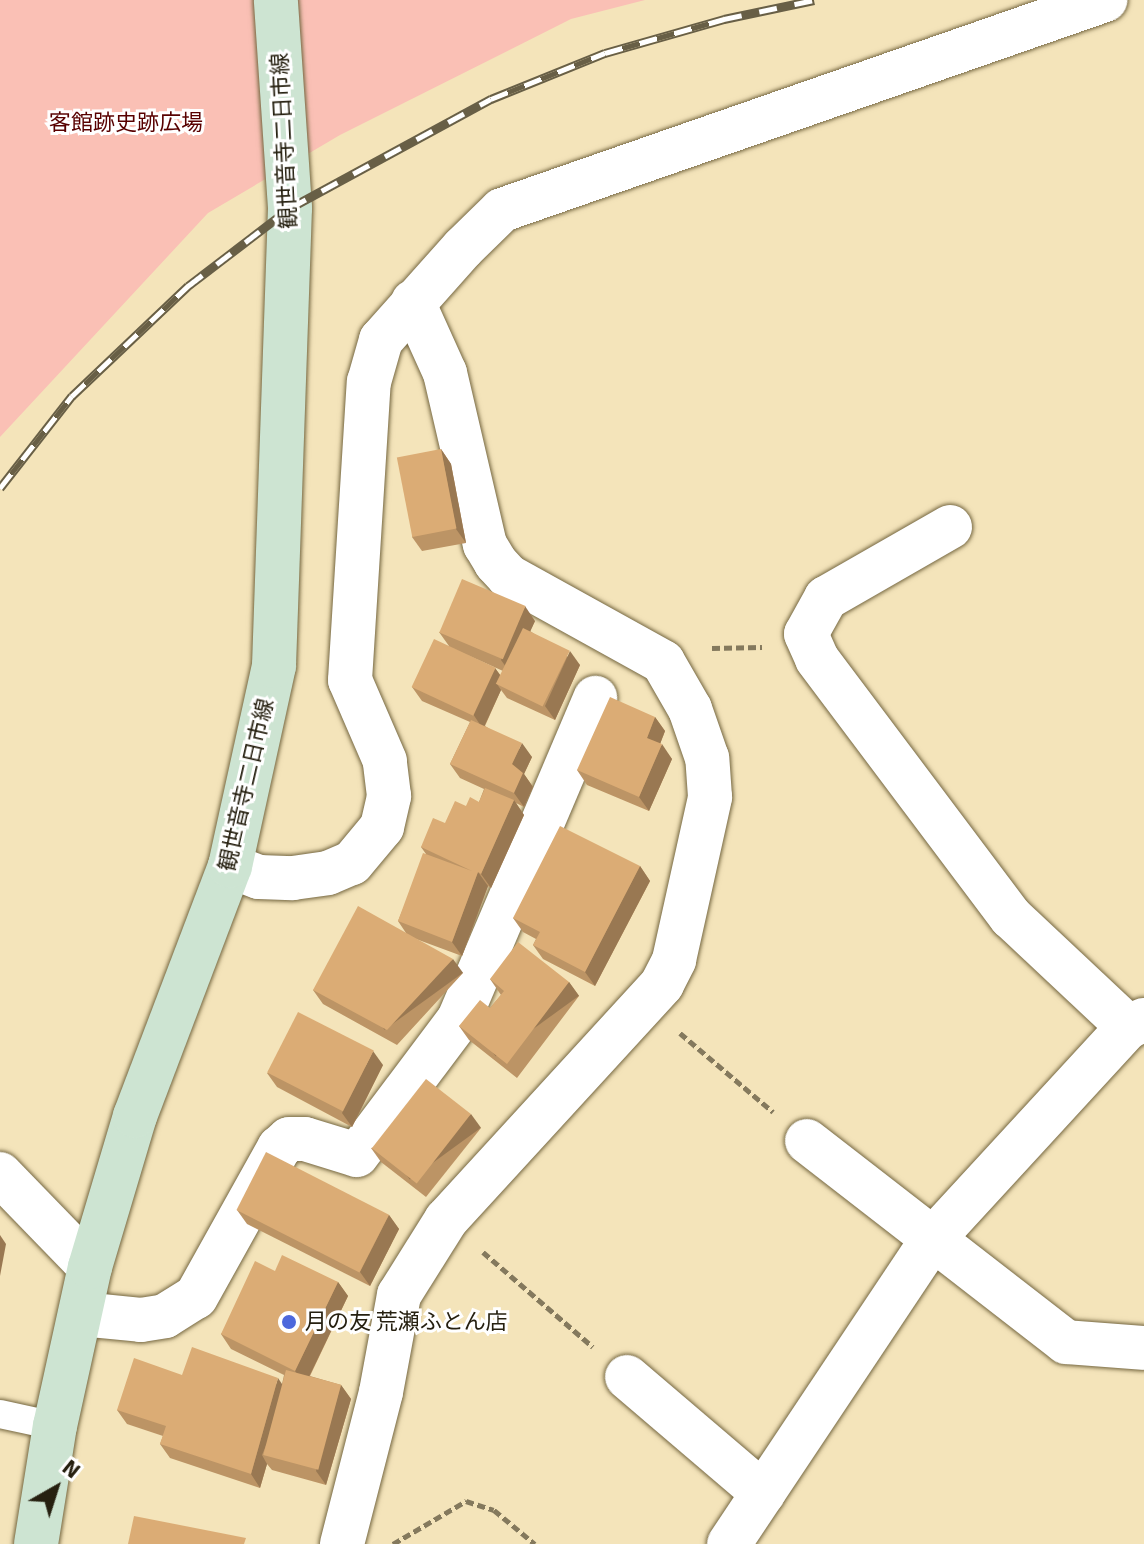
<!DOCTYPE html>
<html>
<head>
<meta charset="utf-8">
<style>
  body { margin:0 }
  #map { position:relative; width:1144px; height:1544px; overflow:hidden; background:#f4e4ba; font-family:Signika,"Noto Sans JP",sans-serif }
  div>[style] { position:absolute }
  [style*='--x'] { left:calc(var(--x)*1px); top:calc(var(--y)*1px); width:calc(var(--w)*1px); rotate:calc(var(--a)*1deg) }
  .green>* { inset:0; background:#fac0b5 }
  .path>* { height:5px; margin-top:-2.5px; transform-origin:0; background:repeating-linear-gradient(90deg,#84795d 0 8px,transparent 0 12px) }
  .roads { filter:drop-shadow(0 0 2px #756741) drop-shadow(0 0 2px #756741) }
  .lane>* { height:28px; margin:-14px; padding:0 14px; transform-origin:14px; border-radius:14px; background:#fff }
  .street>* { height:44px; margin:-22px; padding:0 22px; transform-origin:22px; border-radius:22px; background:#fff }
  .secondary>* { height:44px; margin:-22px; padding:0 22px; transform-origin:22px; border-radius:22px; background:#cde4d2 }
  .rail>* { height:9px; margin-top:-4.5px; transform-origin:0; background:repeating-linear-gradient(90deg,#fff 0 18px,#685f46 0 36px); box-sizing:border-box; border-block:2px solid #685f46 }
  .wall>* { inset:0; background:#bc9465 }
  .shaded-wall>* { inset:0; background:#997852; transform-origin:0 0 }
  .building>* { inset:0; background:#dbac75; transform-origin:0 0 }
  .dots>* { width:22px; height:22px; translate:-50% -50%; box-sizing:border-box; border:4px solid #fff; border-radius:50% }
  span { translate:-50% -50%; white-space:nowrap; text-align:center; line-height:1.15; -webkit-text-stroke:6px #fff; paint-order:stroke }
  .park-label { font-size:22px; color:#580000 }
  .street-label { font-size:22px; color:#262010 }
  .poi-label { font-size:22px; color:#262010 }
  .left { translate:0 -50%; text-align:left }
  .north { position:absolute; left:16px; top:1448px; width:80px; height:80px; -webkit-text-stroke:6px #fff; paint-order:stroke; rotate:39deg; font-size:22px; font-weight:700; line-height:32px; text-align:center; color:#262010 }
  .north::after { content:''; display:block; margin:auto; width:28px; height:36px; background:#262010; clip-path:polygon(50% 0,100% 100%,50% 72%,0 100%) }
</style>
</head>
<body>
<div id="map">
  <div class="green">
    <i style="clip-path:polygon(0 0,645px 0,571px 19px,340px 135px,208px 213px,0 437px)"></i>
  </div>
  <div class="path">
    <i style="--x:712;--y:648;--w:50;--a:-1.1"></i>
    <i style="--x:680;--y:1033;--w:122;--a:40.3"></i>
    <i style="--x:483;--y:1252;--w:145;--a:40.8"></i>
    <i style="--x:393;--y:1544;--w:85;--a:-30.5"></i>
    <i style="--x:466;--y:1501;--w:29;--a:18"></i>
    <i style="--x:494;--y:1510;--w:53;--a:39.7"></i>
  </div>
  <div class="roads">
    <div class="lane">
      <i style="--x:0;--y:1414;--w:56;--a:12.3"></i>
    </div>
    <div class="street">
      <i style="--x:950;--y:527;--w:143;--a:150.2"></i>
      <i style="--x:826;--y:598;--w:41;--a:119.1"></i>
      <i style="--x:806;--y:634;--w:27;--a:66"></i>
      <i style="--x:817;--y:659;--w:323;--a:53.1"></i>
      <i style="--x:1011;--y:917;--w:161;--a:43.2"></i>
      <i style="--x:230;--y:866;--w:31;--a:21"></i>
      <i style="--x:259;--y:877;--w:34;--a:2"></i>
      <i style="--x:293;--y:878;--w:35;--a:-8"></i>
      <i style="--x:328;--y:873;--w:26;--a:-23"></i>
      <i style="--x:352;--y:863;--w:47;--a:-50.2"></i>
      <i style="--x:382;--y:827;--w:32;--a:-77"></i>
      <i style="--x:389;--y:796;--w:35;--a:-97"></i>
      <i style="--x:385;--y:761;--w:88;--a:-113.4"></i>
      <i style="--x:350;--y:680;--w:299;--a:-86.4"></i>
      <i style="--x:369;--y:382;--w:44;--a:-74.1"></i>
      <i style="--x:381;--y:340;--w:123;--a:-48.3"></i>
      <i style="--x:463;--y:248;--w:54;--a:-44.3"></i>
      <i style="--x:502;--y:210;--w:639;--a:-19.2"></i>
      <i style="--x:807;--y:1141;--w:328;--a:37.8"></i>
      <i style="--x:1066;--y:1342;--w:78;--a:4.4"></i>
      <i style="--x:0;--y:1174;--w:129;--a:45.9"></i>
      <i style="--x:81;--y:1314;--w:60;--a:5.7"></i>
      <i style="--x:141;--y:1320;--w:24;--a:-9"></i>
      <i style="--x:165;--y:1316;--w:36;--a:-32"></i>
      <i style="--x:196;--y:1297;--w:171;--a:-60.9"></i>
      <i style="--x:279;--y:1148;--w:13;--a:-42"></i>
      <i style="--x:289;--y:1139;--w:16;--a:0"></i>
      <i style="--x:305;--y:1139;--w:54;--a:17.1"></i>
      <i style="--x:357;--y:1155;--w:170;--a:-53.1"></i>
      <i style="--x:459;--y:1019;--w:349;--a:-67"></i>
      <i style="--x:627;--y:1377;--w:179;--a:40.5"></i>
      <i style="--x:342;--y:1544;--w:157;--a:-75.6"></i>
      <i style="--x:381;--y:1392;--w:99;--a:-79.5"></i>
      <i style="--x:399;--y:1295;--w:89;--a:-57.9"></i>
      <i style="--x:446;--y:1220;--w:320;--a:-47.5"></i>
      <i style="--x:662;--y:984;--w:27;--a:-63"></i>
      <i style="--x:674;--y:960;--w:167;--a:-77.5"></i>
      <i style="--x:710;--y:797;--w:39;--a:-94"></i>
      <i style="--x:707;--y:758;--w:52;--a:-109.1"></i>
      <i style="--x:690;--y:709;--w:54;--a:-119.9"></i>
      <i style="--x:663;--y:662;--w:177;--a:-151"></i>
      <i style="--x:508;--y:576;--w:18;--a:-133"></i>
      <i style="--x:496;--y:563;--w:21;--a:-121"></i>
      <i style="--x:485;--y:545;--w:177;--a:-103.1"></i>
      <i style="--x:445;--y:373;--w:78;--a:-114.3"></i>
      <i style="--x:729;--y:1544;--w:364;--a:-56.3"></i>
      <i style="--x:931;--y:1241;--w:291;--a:-47.4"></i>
      <i style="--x:1128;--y:1027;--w:17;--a:-24"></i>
    </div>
    <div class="secondary">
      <i style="--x:36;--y:1544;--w:120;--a:-80.9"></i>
      <i style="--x:55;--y:1426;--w:163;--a:-77.6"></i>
      <i style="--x:90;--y:1267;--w:158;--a:-73.4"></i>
      <i style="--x:135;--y:1116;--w:267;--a:-69.2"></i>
      <i style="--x:230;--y:866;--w:205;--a:-77.6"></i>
      <i style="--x:274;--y:666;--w:458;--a:-88"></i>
      <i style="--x:290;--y:208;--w:208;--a:-93.9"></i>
    </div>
  </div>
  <div class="rail">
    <i style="--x:0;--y:488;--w:117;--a:-52"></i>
    <i style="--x:72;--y:396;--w:160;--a:-43.5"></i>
    <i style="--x:188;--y:286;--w:128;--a:-37.4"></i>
    <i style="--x:290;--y:208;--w:229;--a:-28.5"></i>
    <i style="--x:491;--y:99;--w:123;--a:-22"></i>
    <i style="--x:605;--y:53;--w:124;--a:-15.9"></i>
    <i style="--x:724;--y:19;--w:92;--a:-11.9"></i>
  </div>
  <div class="wall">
    <i style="clip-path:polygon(441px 449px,451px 464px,466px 543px,422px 551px,412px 537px)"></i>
    <i style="clip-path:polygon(evenodd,535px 621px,530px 631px,580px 665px,555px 720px,507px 698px,501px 690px,485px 726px,532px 757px,524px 774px,533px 787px,524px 807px,516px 803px,524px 815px,491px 888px,488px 886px,462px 956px,416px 939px,463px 973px,397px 1045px,323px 1004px,313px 990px,406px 933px,398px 921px,426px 854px,421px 847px,466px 806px,479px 802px,484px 789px,460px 778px,450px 764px,470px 722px,422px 701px,412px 687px,449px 646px,439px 632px,535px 621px,463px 653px,503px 671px,501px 676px,495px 668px,463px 653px)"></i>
    <i style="clip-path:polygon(655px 717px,665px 731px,660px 744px,672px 759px,649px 811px,587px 785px,577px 770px)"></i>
    <i style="clip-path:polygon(640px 866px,650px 881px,595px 986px,543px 959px,533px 945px,536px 939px,523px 932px,513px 918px)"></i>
    <i style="clip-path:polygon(490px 979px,569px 982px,579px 996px,517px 1078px,469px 1040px,459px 1026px,490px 1008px,501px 995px)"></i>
    <i style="clip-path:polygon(383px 1065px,352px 1127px,277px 1087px,267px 1073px)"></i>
    <i style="clip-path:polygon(481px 1128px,426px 1197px,381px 1162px,371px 1148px)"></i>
    <i style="clip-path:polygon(237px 1210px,389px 1215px,399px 1229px,370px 1286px,247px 1224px)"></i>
    <i style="clip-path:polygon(275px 1271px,338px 1282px,348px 1296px,310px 1376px,341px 1385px,351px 1399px,326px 1485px,272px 1470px,267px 1464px,260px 1488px,170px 1458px,160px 1444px,163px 1436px,127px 1424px,117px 1410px,182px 1375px,282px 1384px,284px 1375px,231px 1349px,221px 1334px)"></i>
  </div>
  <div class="shaded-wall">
    <i style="clip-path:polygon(441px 449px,451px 464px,466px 543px,456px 529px)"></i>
    <i style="clip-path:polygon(525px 606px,535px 621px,511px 674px,501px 660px)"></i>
    <i style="clip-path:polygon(570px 651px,580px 665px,555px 720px,545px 706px)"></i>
    <i style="clip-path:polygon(495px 668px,505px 682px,497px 684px,501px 690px,483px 729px,473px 714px)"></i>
    <i style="clip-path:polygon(655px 717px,665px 731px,657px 752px,647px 738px)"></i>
    <i style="clip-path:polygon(522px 743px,532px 757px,524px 774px,533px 787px,524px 807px,514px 793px,512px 764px)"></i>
    <i style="clip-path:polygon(662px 744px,672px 759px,649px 811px,639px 797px)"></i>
    <i style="clip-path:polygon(514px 800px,524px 815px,491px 888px,481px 874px)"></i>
    <i style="clip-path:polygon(640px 866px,650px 881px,595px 986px,585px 972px)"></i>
    <i style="clip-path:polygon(478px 872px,488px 886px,462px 956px,452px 942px)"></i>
    <i style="left:453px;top:959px;width:17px;height:97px;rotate:54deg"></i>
    <i style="left:569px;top:982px;width:17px;height:103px;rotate:54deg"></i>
    <i style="clip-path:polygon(373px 1051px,383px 1065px,352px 1127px,342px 1113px)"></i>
    <i style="left:471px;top:1114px;width:17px;height:88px;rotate:54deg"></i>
    <i style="clip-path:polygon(389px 1215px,399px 1229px,370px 1286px,360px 1272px)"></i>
    <i style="clip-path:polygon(0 1235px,6px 1244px,0 1276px)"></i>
    <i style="clip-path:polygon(338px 1282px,348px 1296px,305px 1385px,295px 1371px)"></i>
    <i style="clip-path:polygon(278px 1378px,288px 1393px,262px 1455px,267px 1464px,260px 1488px,251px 1474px)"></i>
    <i style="clip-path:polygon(341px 1385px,351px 1399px,326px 1485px,316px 1471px)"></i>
  </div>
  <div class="building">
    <i style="left:441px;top:449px;width:81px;height:45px;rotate:79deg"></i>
    <i style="left:462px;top:579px;width:69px;height:58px;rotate:23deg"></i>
    <i style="left:523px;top:628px;width:52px;height:62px;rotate:26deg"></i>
    <i style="left:434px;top:639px;width:68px;height:53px;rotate:25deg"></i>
    <i style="clip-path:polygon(610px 697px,655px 717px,647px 738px,662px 744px,639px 797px,577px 770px)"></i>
    <i style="clip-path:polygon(471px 720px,522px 743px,512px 764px,523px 773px,514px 793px,450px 764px)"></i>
    <i style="clip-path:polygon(485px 788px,514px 800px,481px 874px,478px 872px,452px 942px,398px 921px,423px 853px,472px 871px,421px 847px,433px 818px,445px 823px,455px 801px,466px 806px,470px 797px,479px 802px)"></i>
    <i style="clip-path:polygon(560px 826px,640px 866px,585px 972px,533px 945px,540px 932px,513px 918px)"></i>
    <i style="clip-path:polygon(358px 906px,453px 959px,387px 1030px,313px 990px)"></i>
    <i style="clip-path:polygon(518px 942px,569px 982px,507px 1064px,459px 1026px,480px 1000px,490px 1008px,504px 991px,490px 979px)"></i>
    <i style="left:298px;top:1012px;width:85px;height:68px;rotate:27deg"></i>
    <i style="left:426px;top:1079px;width:57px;height:88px;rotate:38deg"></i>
    <i style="left:266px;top:1152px;width:138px;height:65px;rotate:27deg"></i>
    <i style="clip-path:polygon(282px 1255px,338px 1282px,295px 1371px,221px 1334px,255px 1261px,275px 1271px)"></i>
    <i style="clip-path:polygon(192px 1347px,278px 1378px,251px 1474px,160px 1444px,166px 1426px,117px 1410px,134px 1358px,182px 1375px)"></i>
    <i style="left:286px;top:1370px;width:57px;height:88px;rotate:15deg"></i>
    <i style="clip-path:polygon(134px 1516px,246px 1538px,244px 1544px,128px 1544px)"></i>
  </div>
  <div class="dots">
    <i style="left:289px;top:1322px;background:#4d68dc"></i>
  </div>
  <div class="park-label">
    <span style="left:126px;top:123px">客館跡史跡広場</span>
  </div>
  <div class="street-label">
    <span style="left:284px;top:141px;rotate:-93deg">観世音寺二日市線</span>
    <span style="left:246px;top:785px;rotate:-77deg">観世音寺二日市線</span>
  </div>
  <div class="poi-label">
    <span class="left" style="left:305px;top:1322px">月の友 荒瀬ふとん店</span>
  </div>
  <div class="north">N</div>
</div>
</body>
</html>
